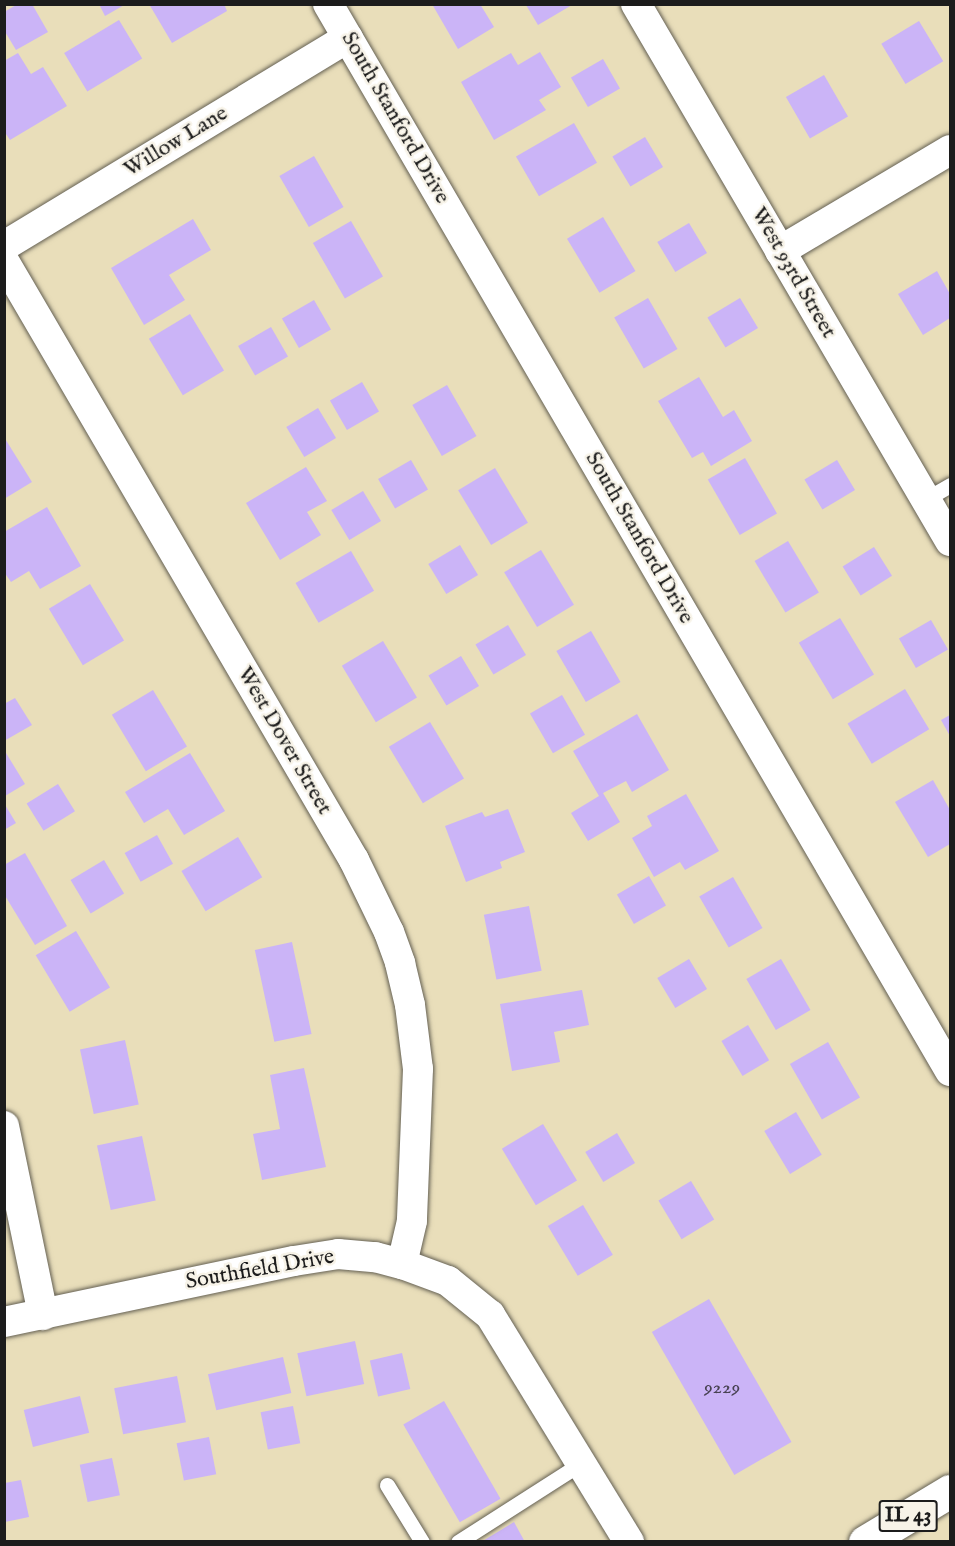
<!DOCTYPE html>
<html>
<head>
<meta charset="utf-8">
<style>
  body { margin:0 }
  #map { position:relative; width:955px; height:1546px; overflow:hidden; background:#e9deba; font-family:"IM FELL English",serif }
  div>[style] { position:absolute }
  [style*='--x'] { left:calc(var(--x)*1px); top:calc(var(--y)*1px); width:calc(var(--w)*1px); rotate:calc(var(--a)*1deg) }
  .building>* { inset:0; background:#cbb4f7; transform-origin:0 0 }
  .roads { filter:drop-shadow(0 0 2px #646053) drop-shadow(0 0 2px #646053) }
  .service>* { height:15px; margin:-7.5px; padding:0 7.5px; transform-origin:7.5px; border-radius:7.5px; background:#fff }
  .minor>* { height:30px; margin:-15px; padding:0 15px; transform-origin:15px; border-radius:15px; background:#fff }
  .primary>* { height:33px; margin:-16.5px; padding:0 16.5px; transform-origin:16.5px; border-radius:16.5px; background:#fff }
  span { translate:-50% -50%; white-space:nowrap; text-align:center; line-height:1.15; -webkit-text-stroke:5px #f7f3e8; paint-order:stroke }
  .number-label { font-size:20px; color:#484253 }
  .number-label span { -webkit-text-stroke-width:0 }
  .shield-label span { padding:2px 4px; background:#f7f3e8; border:2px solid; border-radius:4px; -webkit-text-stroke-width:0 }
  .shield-label { font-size:21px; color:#1c1c1c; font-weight:700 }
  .street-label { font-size:22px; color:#1c1c1c }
  .frame { position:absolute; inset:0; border:6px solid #1c1c1c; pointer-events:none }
</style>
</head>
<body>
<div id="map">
  <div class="building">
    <i style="clip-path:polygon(18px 4px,32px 4px,48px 32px,16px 50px,4px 30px,4px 12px)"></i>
    <i style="clip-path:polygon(99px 4px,126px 4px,105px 16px)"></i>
    <i style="clip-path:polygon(149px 4px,224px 4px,227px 11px,172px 43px)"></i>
    <i style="clip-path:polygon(432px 4px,480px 4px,494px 27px,458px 49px)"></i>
    <i style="clip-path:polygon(526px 5px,572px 5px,538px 25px)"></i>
    <i style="left:119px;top:20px;width:45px;height:64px;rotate:59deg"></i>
    <i style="left:919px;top:21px;width:47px;height:44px;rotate:59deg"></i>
    <i style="clip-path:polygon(540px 52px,561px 87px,539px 100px,546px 110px,494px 140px,461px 82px,511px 53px,518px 65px)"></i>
    <i style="clip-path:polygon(18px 53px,31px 74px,43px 67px,67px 106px,10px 140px,4px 131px,4px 61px)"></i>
    <i style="left:603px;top:59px;width:34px;height:37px;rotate:60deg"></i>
    <i style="left:824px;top:75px;width:48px;height:44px;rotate:60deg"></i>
    <i style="left:574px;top:123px;width:46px;height:67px;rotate:60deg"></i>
    <i style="left:645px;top:137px;width:35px;height:38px;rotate:59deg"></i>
    <i style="left:314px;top:156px;width:59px;height:40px;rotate:60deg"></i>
    <i style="left:603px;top:217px;width:63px;height:42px;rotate:59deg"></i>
    <i style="clip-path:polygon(193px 219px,211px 250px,169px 275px,185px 300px,144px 325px,111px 268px)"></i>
    <i style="left:351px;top:221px;width:64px;height:44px;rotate:60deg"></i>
    <i style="left:689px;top:223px;width:35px;height:37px;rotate:59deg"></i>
    <i style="clip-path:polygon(937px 271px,950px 294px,950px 318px,923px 335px,898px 294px)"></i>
    <i style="left:648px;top:298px;width:59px;height:39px;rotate:60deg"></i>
    <i style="left:740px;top:298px;width:35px;height:38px;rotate:59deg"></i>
    <i style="left:314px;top:300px;width:34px;height:37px;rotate:60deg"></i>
    <i style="left:190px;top:314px;width:66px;height:48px;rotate:59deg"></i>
    <i style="left:271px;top:327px;width:34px;height:38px;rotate:60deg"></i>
    <i style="clip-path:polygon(699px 377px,723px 417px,734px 410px,752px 441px,711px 466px,703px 452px,692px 458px,658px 401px)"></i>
    <i style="left:362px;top:382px;width:34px;height:37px;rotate:60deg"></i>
    <i style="left:447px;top:385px;width:59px;height:40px;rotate:60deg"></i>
    <i style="left:318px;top:408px;width:35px;height:37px;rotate:59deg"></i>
    <i style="clip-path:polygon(4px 437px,32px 482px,4px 499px)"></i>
    <i style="left:745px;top:458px;width:64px;height:43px;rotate:60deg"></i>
    <i style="left:411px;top:460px;width:34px;height:38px;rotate:60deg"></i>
    <i style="left:837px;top:460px;width:35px;height:38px;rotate:59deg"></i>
    <i style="clip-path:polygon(306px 467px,327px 501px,307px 512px,321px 535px,280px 560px,246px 503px)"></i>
    <i style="left:495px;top:468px;width:64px;height:43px;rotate:59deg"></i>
    <i style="left:363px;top:491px;width:35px;height:37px;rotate:59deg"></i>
    <i style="clip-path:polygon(47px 507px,81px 566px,40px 589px,29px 571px,11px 582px,4px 572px,4px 532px)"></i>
    <i style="left:788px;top:541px;width:60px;height:39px;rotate:59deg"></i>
    <i style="left:460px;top:545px;width:35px;height:37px;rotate:59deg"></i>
    <i style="left:874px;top:547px;width:34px;height:37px;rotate:58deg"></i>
    <i style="left:541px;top:550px;width:64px;height:43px;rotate:59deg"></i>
    <i style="left:351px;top:551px;width:46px;height:64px;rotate:60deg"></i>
    <i style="left:90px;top:584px;width:66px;height:48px;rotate:59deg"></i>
    <i style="left:840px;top:618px;width:66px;height:48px;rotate:59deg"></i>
    <i style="left:931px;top:620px;width:34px;height:37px;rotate:60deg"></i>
    <i style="left:508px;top:625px;width:35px;height:38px;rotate:59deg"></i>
    <i style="left:591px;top:631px;width:59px;height:40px;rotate:60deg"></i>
    <i style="left:383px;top:641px;width:66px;height:48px;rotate:59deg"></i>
    <i style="left:461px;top:656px;width:35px;height:38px;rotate:59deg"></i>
    <i style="left:905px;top:689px;width:47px;height:67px;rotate:59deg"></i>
    <i style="left:153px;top:690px;width:66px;height:48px;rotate:59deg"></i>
    <i style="left:562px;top:695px;width:46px;height:37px;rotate:60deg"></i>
    <i style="clip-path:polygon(15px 698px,32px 725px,4px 741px,4px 704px)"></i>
    <i style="clip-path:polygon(637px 714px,669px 770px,632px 792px,626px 781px,603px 793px,620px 822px,588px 841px,571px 813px,599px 796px,573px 751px)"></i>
    <i style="clip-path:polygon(950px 715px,950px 736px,941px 720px)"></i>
    <i style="left:430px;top:722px;width:66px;height:48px;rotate:59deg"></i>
    <i style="clip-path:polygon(6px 753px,25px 784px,5px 796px,5px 754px)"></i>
    <i style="clip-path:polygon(190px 753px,225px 811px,184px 835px,168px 809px,144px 823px,125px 792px)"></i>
    <i style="clip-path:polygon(933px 780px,950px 810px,950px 844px,928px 857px,895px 802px)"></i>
    <i style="left:58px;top:784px;width:32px;height:37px;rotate:58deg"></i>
    <i style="clip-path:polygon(686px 794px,719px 851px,685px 870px,680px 862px,654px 877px,632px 838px,652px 826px,647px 816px)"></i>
    <i style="clip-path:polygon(4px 803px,16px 823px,4px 830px)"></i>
    <i style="clip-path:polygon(508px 809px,525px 852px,500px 862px,502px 868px,466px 882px,445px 826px,482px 812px,485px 817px)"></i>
    <i style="left:157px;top:835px;width:33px;height:37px;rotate:61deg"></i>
    <i style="left:238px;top:837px;width:47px;height:66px;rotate:59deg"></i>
    <i style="clip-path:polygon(25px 853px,67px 926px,35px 945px,4px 894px,4px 865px)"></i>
    <i style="left:104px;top:860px;width:39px;height:39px;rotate:59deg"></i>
    <i style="left:649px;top:876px;width:34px;height:37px;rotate:60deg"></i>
    <i style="left:733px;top:877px;width:59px;height:39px;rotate:60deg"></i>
    <i style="left:529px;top:906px;width:66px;height:46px;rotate:79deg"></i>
    <i style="left:76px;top:931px;width:66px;height:47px;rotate:59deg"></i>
    <i style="left:292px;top:942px;width:94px;height:38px;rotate:78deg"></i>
    <i style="left:689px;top:959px;width:35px;height:37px;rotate:59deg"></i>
    <i style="left:781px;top:959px;width:59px;height:40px;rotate:60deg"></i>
    <i style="clip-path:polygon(582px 990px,589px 1025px,554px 1032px,560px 1062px,512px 1071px,500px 1004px)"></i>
    <i style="left:748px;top:1025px;width:41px;height:31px;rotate:59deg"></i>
    <i style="left:125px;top:1040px;width:66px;height:46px;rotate:78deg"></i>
    <i style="left:828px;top:1042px;width:64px;height:44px;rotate:60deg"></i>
    <i style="clip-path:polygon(304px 1068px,326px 1167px,262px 1180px,253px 1134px,280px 1129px,270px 1075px)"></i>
    <i style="left:796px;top:1112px;width:50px;height:37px;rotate:59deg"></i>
    <i style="left:543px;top:1124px;width:66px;height:48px;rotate:59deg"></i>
    <i style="left:617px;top:1133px;width:35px;height:37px;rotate:59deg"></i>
    <i style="left:142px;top:1136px;width:66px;height:46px;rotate:78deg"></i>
    <i style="left:691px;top:1181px;width:45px;height:38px;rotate:59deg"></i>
    <i style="left:583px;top:1205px;width:58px;height:41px;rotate:59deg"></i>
    <i style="left:709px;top:1299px;width:165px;height:66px;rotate:60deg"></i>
    <i style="left:355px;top:1341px;width:44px;height:59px;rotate:78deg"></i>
    <i style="left:402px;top:1353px;width:37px;height:33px;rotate:77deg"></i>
    <i style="left:283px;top:1357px;width:37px;height:77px;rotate:77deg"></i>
    <i style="left:177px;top:1376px;width:47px;height:64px;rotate:79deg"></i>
    <i style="left:80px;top:1396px;width:38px;height:58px;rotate:76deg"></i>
    <i style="left:444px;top:1401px;width:113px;height:47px;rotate:60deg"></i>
    <i style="left:293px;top:1406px;width:38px;height:33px;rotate:79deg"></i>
    <i style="left:209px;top:1437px;width:38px;height:33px;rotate:79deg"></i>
    <i style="left:112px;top:1458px;width:38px;height:33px;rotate:78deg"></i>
    <i style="clip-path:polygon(21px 1480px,29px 1517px,5px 1522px,5px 1483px)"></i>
    <i style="clip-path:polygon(514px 1522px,525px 1542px,481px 1542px)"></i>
  </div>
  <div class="roads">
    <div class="service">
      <i style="--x:926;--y:499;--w:28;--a:-30"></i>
      <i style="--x:387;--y:1485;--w:67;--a:58.4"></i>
      <i style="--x:458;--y:1542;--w:148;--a:-32.6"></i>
    </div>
    <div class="minor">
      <i style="--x:328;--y:4;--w:1235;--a:59.76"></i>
      <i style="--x:636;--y:4;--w:622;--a:59.68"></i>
      <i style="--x:4;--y:246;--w:402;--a:-31.2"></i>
      <i style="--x:780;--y:251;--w:198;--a:-30.7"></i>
      <i style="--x:4;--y:261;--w:694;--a:59.7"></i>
      <i style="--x:354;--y:860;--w:80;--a:64.1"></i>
      <i style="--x:389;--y:932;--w:33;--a:70"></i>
      <i style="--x:400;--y:963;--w:43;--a:76.6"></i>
      <i style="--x:410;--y:1005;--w:64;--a:82.9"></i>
      <i style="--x:418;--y:1069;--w:152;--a:92.3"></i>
      <i style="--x:412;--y:1221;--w:44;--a:103.1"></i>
      <i style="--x:4;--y:1126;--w:193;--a:78.3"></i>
      <i style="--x:4;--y:1322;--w:296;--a:-11.9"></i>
      <i style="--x:294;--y:1261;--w:45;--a:-9"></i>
      <i style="--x:338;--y:1254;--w:37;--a:5"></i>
      <i style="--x:375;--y:1257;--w:28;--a:15"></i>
      <i style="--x:402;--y:1264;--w:49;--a:20.3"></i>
      <i style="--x:448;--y:1281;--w:54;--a:39"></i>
      <i style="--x:490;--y:1315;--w:266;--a:58.5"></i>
    </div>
    <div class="primary">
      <i style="--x:865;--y:1542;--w:99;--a:-31"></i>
    </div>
  </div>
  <div class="number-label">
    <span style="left:722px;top:1387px">9229</span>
  </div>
  <div class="shield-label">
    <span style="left:908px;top:1516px">IL 43</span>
  </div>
  <div class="street-label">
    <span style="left:395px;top:118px;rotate:60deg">South Stanford Drive</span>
    <span style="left:176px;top:142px;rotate:-31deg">Willow Lane</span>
    <span style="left:793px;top:273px;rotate:60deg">West 93rd Street</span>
    <span style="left:639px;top:538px;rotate:60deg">South Stanford Drive</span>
    <span style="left:284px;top:741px;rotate:60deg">West Dover Street</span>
    <span style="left:260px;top:1270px;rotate:-10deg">Southfield Drive</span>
  </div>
  <div class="frame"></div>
</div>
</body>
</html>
